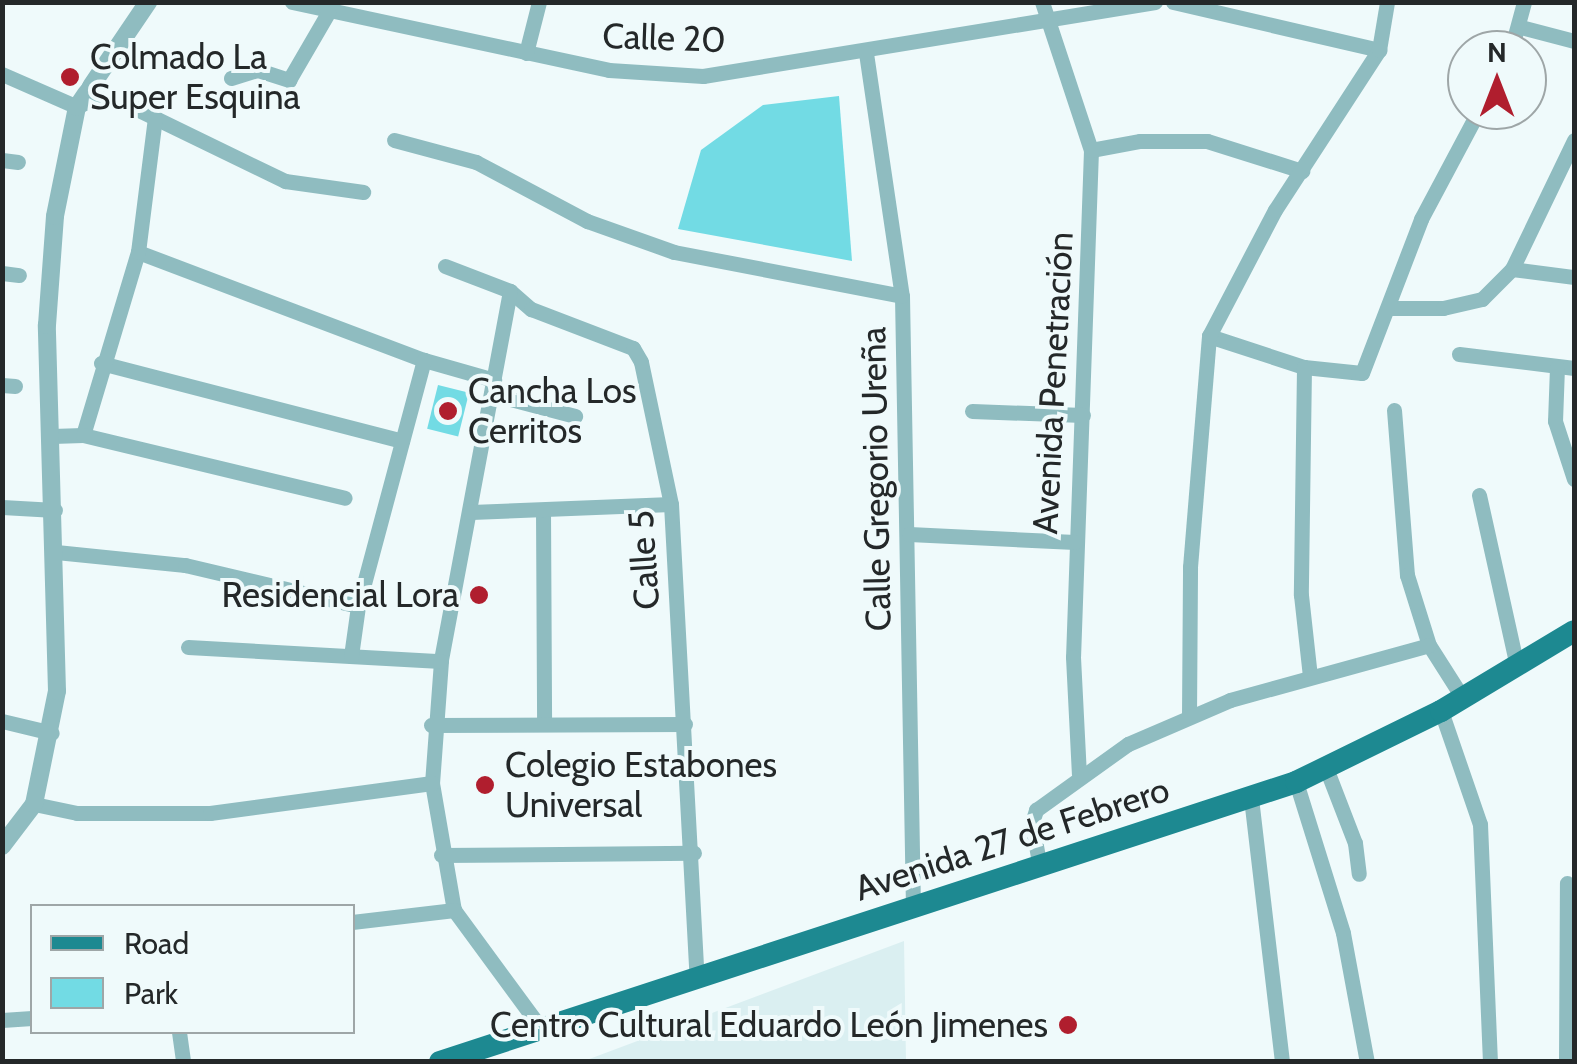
<!DOCTYPE html>
<html>
<head>
<meta charset="utf-8">
<style>
  body { margin:0 }
  #map { position:relative; width:1577px; height:1064px; overflow:hidden; background:#effafb; font-family:Cabin,sans-serif }
  div>[style] { position:absolute }
  [style*='--x'] { left:calc(var(--x)*1px); top:calc(var(--y)*1px); width:calc(var(--w)*1px); rotate:calc(var(--a)*1deg) }
  .built>* { inset:0; background:#daeff1 }
  .green>* { inset:0; background:#72dbe4; transform-origin:0 0 }
  .minor>* { height:15px; margin:-7.5px; padding:0 7.5px; transform-origin:7.5px; border-radius:7.5px; background:#8fbcc0 }
  .tertiary>* { height:18px; margin:-9px; padding:0 9px; transform-origin:9px; border-radius:9px; background:#8fbcc0 }
  .primary>* { height:22px; margin:-11px; padding:0 11px; transform-origin:11px; border-radius:11px; background:#1d8991 }
  .dots>* { width:28px; height:28px; translate:-50% -50%; box-sizing:border-box; border:5px solid #effafb; border-radius:50% }
  span { translate:-50% -50%; white-space:nowrap; text-align:center; line-height:1.15; -webkit-text-stroke:8px #effafb; paint-order:stroke }
  .street-label { font-size:35px; color:#242829 }
  .poi-label { font-size:35px; color:#242829 }
  .left { translate:0 -50%; text-align:left }
  .right { translate:-100% -50%; text-align:right }
  .frame { position:absolute; inset:0; border:5px solid #242829; pointer-events:none }
  .legend { position:absolute; left:30px; top:904px; width:325px; height:130px; box-sizing:border-box; background:#effafb; border:2px solid #9ea6a7; margin:0; padding:12px 18px; list-style:none; font-size:30px; color:#242829 }
  .legend li { display:flex; align-items:center; gap:20px; height:50px }
  .legend b { width:50px; border:2px solid #9ea6a7 }
  .north { position:absolute; left:1447px; top:30px; width:100px; height:100px; box-sizing:border-box; background:#effafb; border:2px solid #9ea6a7; border-radius:50%; rotate:0deg; font-size:28px; font-weight:700; line-height:40px; text-align:center; color:#242829 }
  .north::after { content:''; display:block; margin:auto; width:35px; height:45px; background:#b01e2e; clip-path:polygon(50% 0,100% 100%,50% 72%,0 100%) }
</style>
</head>
<body>
<div id="map">
  <div class="built">
    <i style="clip-path:polygon(904px 941px,906px 1061px,584px 1061px)"></i>
  </div>
  <div class="green">
    <i style="clip-path:polygon(839px 96px,852px 261px,678px 229px,701px 150px,763px 105px)"></i>
    <i style="left:438px;top:385px;width:32px;height:45px;rotate:14deg"></i>
  </div>
  <div class="minor">
    <i style="--x:292;--y:2;--w:324;--a:12.1"></i>
    <i style="--x:609;--y:70;--w:94;--a:3.7"></i>
    <i style="--x:703;--y:76;--w:458;--a:-9.3"></i>
    <i style="--x:1042;--y:2;--w:156;--a:71.7"></i>
    <i style="--x:1091;--y:150;--w:507;--a:92.03"></i>
    <i style="--x:1073;--y:657;--w:117;--a:87.1"></i>
    <i style="--x:1173;--y:2;--w:212;--a:13.1"></i>
    <i style="--x:1521;--y:27;--w:55;--a:14.8"></i>
    <i style="--x:1511;--y:50;--w:50;--a:-74.8"></i>
    <i style="--x:526;--y:53;--w:53;--a:-75.7"></i>
    <i style="--x:866;--y:53;--w:246;--a:81.6"></i>
    <i style="--x:902;--y:296;--w:611;--a:88.97"></i>
    <i style="--x:2;--y:74;--w:82;--a:23.7"></i>
    <i style="--x:77;--y:107;--w:21;--a:-29"></i>
    <i style="--x:95;--y:97;--w:21;--a:5"></i>
    <i style="--x:116;--y:99;--w:188;--a:25.9"></i>
    <i style="--x:285;--y:181;--w:79;--a:8"></i>
    <i style="--x:231;--y:78;--w:28;--a:-17"></i>
    <i style="--x:258;--y:70;--w:33;--a:18"></i>
    <i style="--x:289;--y:80;--w:78;--a:-59.8"></i>
    <i style="--x:394;--y:140;--w:85;--a:15"></i>
    <i style="--x:476;--y:162;--w:126;--a:28"></i>
    <i style="--x:587;--y:221;--w:92;--a:19.6"></i>
    <i style="--x:674;--y:252;--w:232;--a:10.9"></i>
    <i style="--x:1091;--y:150;--w:50;--a:-10.4"></i>
    <i style="--x:1140;--y:141;--w:67;--a:0"></i>
    <i style="--x:1207;--y:141;--w:100;--a:17.5"></i>
    <i style="--x:2;--y:160;--w:16;--a:7"></i>
    <i style="--x:138;--y:252;--w:306;--a:20.7"></i>
    <i style="--x:424;--y:360;--w:73;--a:15.9"></i>
    <i style="--x:445;--y:266;--w:70;--a:21"></i>
    <i style="--x:510;--y:291;--w:28;--a:41"></i>
    <i style="--x:531;--y:309;--w:109;--a:20.9"></i>
    <i style="--x:633;--y:348;--w:16;--a:60"></i>
    <i style="--x:641;--y:362;--w:145;--a:78.1"></i>
    <i style="--x:671;--y:504;--w:476;--a:86.9"></i>
    <i style="--x:1512;--y:269;--w:63;--a:7.4"></i>
    <i style="--x:2;--y:273;--w:17;--a:7"></i>
    <i style="--x:510;--y:291;--w:376;--a:100.6"></i>
    <i style="--x:441;--y:661;--w:122;--a:94.2"></i>
    <i style="--x:432;--y:783;--w:129;--a:80.2"></i>
    <i style="--x:454;--y:910;--w:149;--a:53.7"></i>
    <i style="--x:1389;--y:308;--w:54;--a:0"></i>
    <i style="--x:1443;--y:308;--w:40;--a:-13"></i>
    <i style="--x:1482;--y:299;--w:42;--a:-45"></i>
    <i style="--x:1512;--y:269;--w:143;--a:-64.3"></i>
    <i style="--x:1209;--y:336;--w:100;--a:18.1"></i>
    <i style="--x:1304;--y:367;--w:58;--a:5.9"></i>
    <i style="--x:1362;--y:373;--w:165;--a:-69"></i>
    <i style="--x:1421;--y:219;--w:123;--a:-62"></i>
    <i style="--x:1459;--y:354;--w:116;--a:6.9"></i>
    <i style="--x:101;--y:363;--w:311;--a:14.5"></i>
    <i style="--x:1304;--y:367;--w:228;--a:90.8"></i>
    <i style="--x:1301;--y:595;--w:82;--a:83.7"></i>
    <i style="--x:1557;--y:367;--w:54;--a:92.1"></i>
    <i style="--x:1555;--y:421;--w:61;--a:71.9"></i>
    <i style="--x:2;--y:385;--w:13;--a:4"></i>
    <i style="--x:491;--y:394;--w:87;--a:14.7"></i>
    <i style="--x:1394;--y:410;--w:166;--a:85.5"></i>
    <i style="--x:1407;--y:575;--w:73;--a:72.6"></i>
    <i style="--x:1429;--y:645;--w:62;--a:57.6"></i>
    <i style="--x:972;--y:411;--w:111;--a:2.1"></i>
    <i style="--x:83;--y:435;--w:191;--a:-73.3"></i>
    <i style="--x:138;--y:252;--w:136;--a:-82.8"></i>
    <i style="--x:52;--y:436;--w:31;--a:-2"></i>
    <i style="--x:83;--y:435;--w:269;--a:13.5"></i>
    <i style="--x:1479;--y:495;--w:175;--a:77.5"></i>
    <i style="--x:2;--y:507;--w:53;--a:3.2"></i>
    <i style="--x:543;--y:510;--w:214;--a:89.7"></i>
    <i style="--x:471;--y:512;--w:200;--a:-2.3"></i>
    <i style="--x:909;--y:534;--w:166;--a:2.8"></i>
    <i style="--x:56;--y:552;--w:130;--a:5.8"></i>
    <i style="--x:185;--y:565;--w:178;--a:13.3"></i>
    <i style="--x:188;--y:647;--w:253;--a:3.2"></i>
    <i style="--x:351;--y:656;--w:50;--a:-82"></i>
    <i style="--x:358;--y:606;--w:255;--a:-75"></i>
    <i style="--x:1441;--y:711;--w:120;--a:71"></i>
    <i style="--x:1480;--y:824;--w:238;--a:87.6"></i>
    <i style="--x:1189;--y:716;--w:149;--a:-89.6"></i>
    <i style="--x:1190;--y:567;--w:232;--a:-85.3"></i>
    <i style="--x:1209;--y:336;--w:142;--a:-62.4"></i>
    <i style="--x:1275;--y:210;--w:191;--a:-57"></i>
    <i style="--x:1379;--y:50;--w:49;--a:-80.5"></i>
    <i style="--x:2;--y:721;--w:51;--a:13.5"></i>
    <i style="--x:431;--y:725;--w:254;--a:-0.2"></i>
    <i style="--x:1326;--y:768;--w:80;--a:68.9"></i>
    <i style="--x:1355;--y:843;--w:31;--a:83"></i>
    <i style="--x:1296;--y:782;--w:158;--a:72.7"></i>
    <i style="--x:1343;--y:933;--w:131;--a:79.5"></i>
    <i style="--x:1251;--y:798;--w:266;--a:83.3"></i>
    <i style="--x:34;--y:804;--w:44;--a:11.8"></i>
    <i style="--x:77;--y:813;--w:133;--a:0"></i>
    <i style="--x:210;--y:813;--w:224;--a:-7.7"></i>
    <i style="--x:441;--y:855;--w:253;--a:-0.5"></i>
    <i style="--x:1040;--y:868;--w:46;--a:-100.1"></i>
    <i style="--x:1032;--y:823;--w:14;--a:-73"></i>
    <i style="--x:1036;--y:810;--w:113;--a:-35.7"></i>
    <i style="--x:1128;--y:744;--w:111;--a:-23.3"></i>
    <i style="--x:1230;--y:700;--w:206;--a:-15.4"></i>
    <i style="--x:352;--y:922;--w:103;--a:-6.7"></i>
    <i style="--x:2;--y:1020;--w:30;--a:-4"></i>
    <i style="--x:179;--y:1032;--w:30;--a:82"></i>
    <i style="--x:1566;--y:1062;--w:179;--a:-89.7"></i>
  </div>
  <div class="tertiary">
    <i style="--x:2;--y:846;--w:53;--a:-52.7"></i>
    <i style="--x:34;--y:804;--w:115;--a:-78.5"></i>
    <i style="--x:57;--y:691;--w:366;--a:-91.6"></i>
    <i style="--x:47;--y:325;--w:109;--a:-85.8"></i>
    <i style="--x:55;--y:216;--w:111;--a:-78.6"></i>
    <i style="--x:77;--y:107;--w:127;--a:-55.9"></i>
  </div>
  <div class="primary">
    <i style="--x:440;--y:1062;--w:901;--a:-18.11"></i>
    <i style="--x:1296;--y:782;--w:161;--a:-26.1"></i>
    <i style="--x:1441;--y:711;--w:155;--a:-31"></i>
  </div>
  <div class="dots">
    <i style="left:70px;top:77px;background:#b01e2e"></i>
    <i style="left:448px;top:411px;background:#b01e2e"></i>
    <i style="left:479px;top:595px;background:#b01e2e"></i>
    <i style="left:485px;top:785px;background:#b01e2e"></i>
    <i style="left:1068px;top:1025px;background:#b01e2e"></i>
  </div>
  <div class="street-label">
    <span style="left:664px;top:38px;rotate:2deg">Calle 20</span>
    <span style="left:1053px;top:383px;rotate:-87deg">Avenida Penetración</span>
    <span style="left:876px;top:479px;rotate:-91deg">Calle Gregorio Ureña</span>
    <span style="left:644px;top:560px;rotate:-94deg">Calle 5</span>
    <span style="left:1012px;top:839px;rotate:-18deg">Avenida 27 de Febrero</span>
  </div>
  <div class="poi-label">
    <span class="left" style="left:90px;top:77px">Colmado La<br>Super Esquina</span>
    <span class="left" style="left:468px;top:411px">Cancha Los<br>Cerritos</span>
    <span class="right" style="left:459px;top:595px">Residencial Lora</span>
    <span class="left" style="left:505px;top:785px">Colegio Estabones<br>Universal</span>
    <span class="right" style="left:1048px;top:1025px">Centro Cultural Eduardo León Jimenes</span>
  </div>
  <div class="frame"></div>
  <ul class="legend">
  <li><b style="height:12px;background:#1d8991"></b>Road</li>
  <li><b style="height:28px;background:#72dbe4"></b>Park</li>
  </ul>
  <div class="north">N</div>
</div>
</body>
</html>
